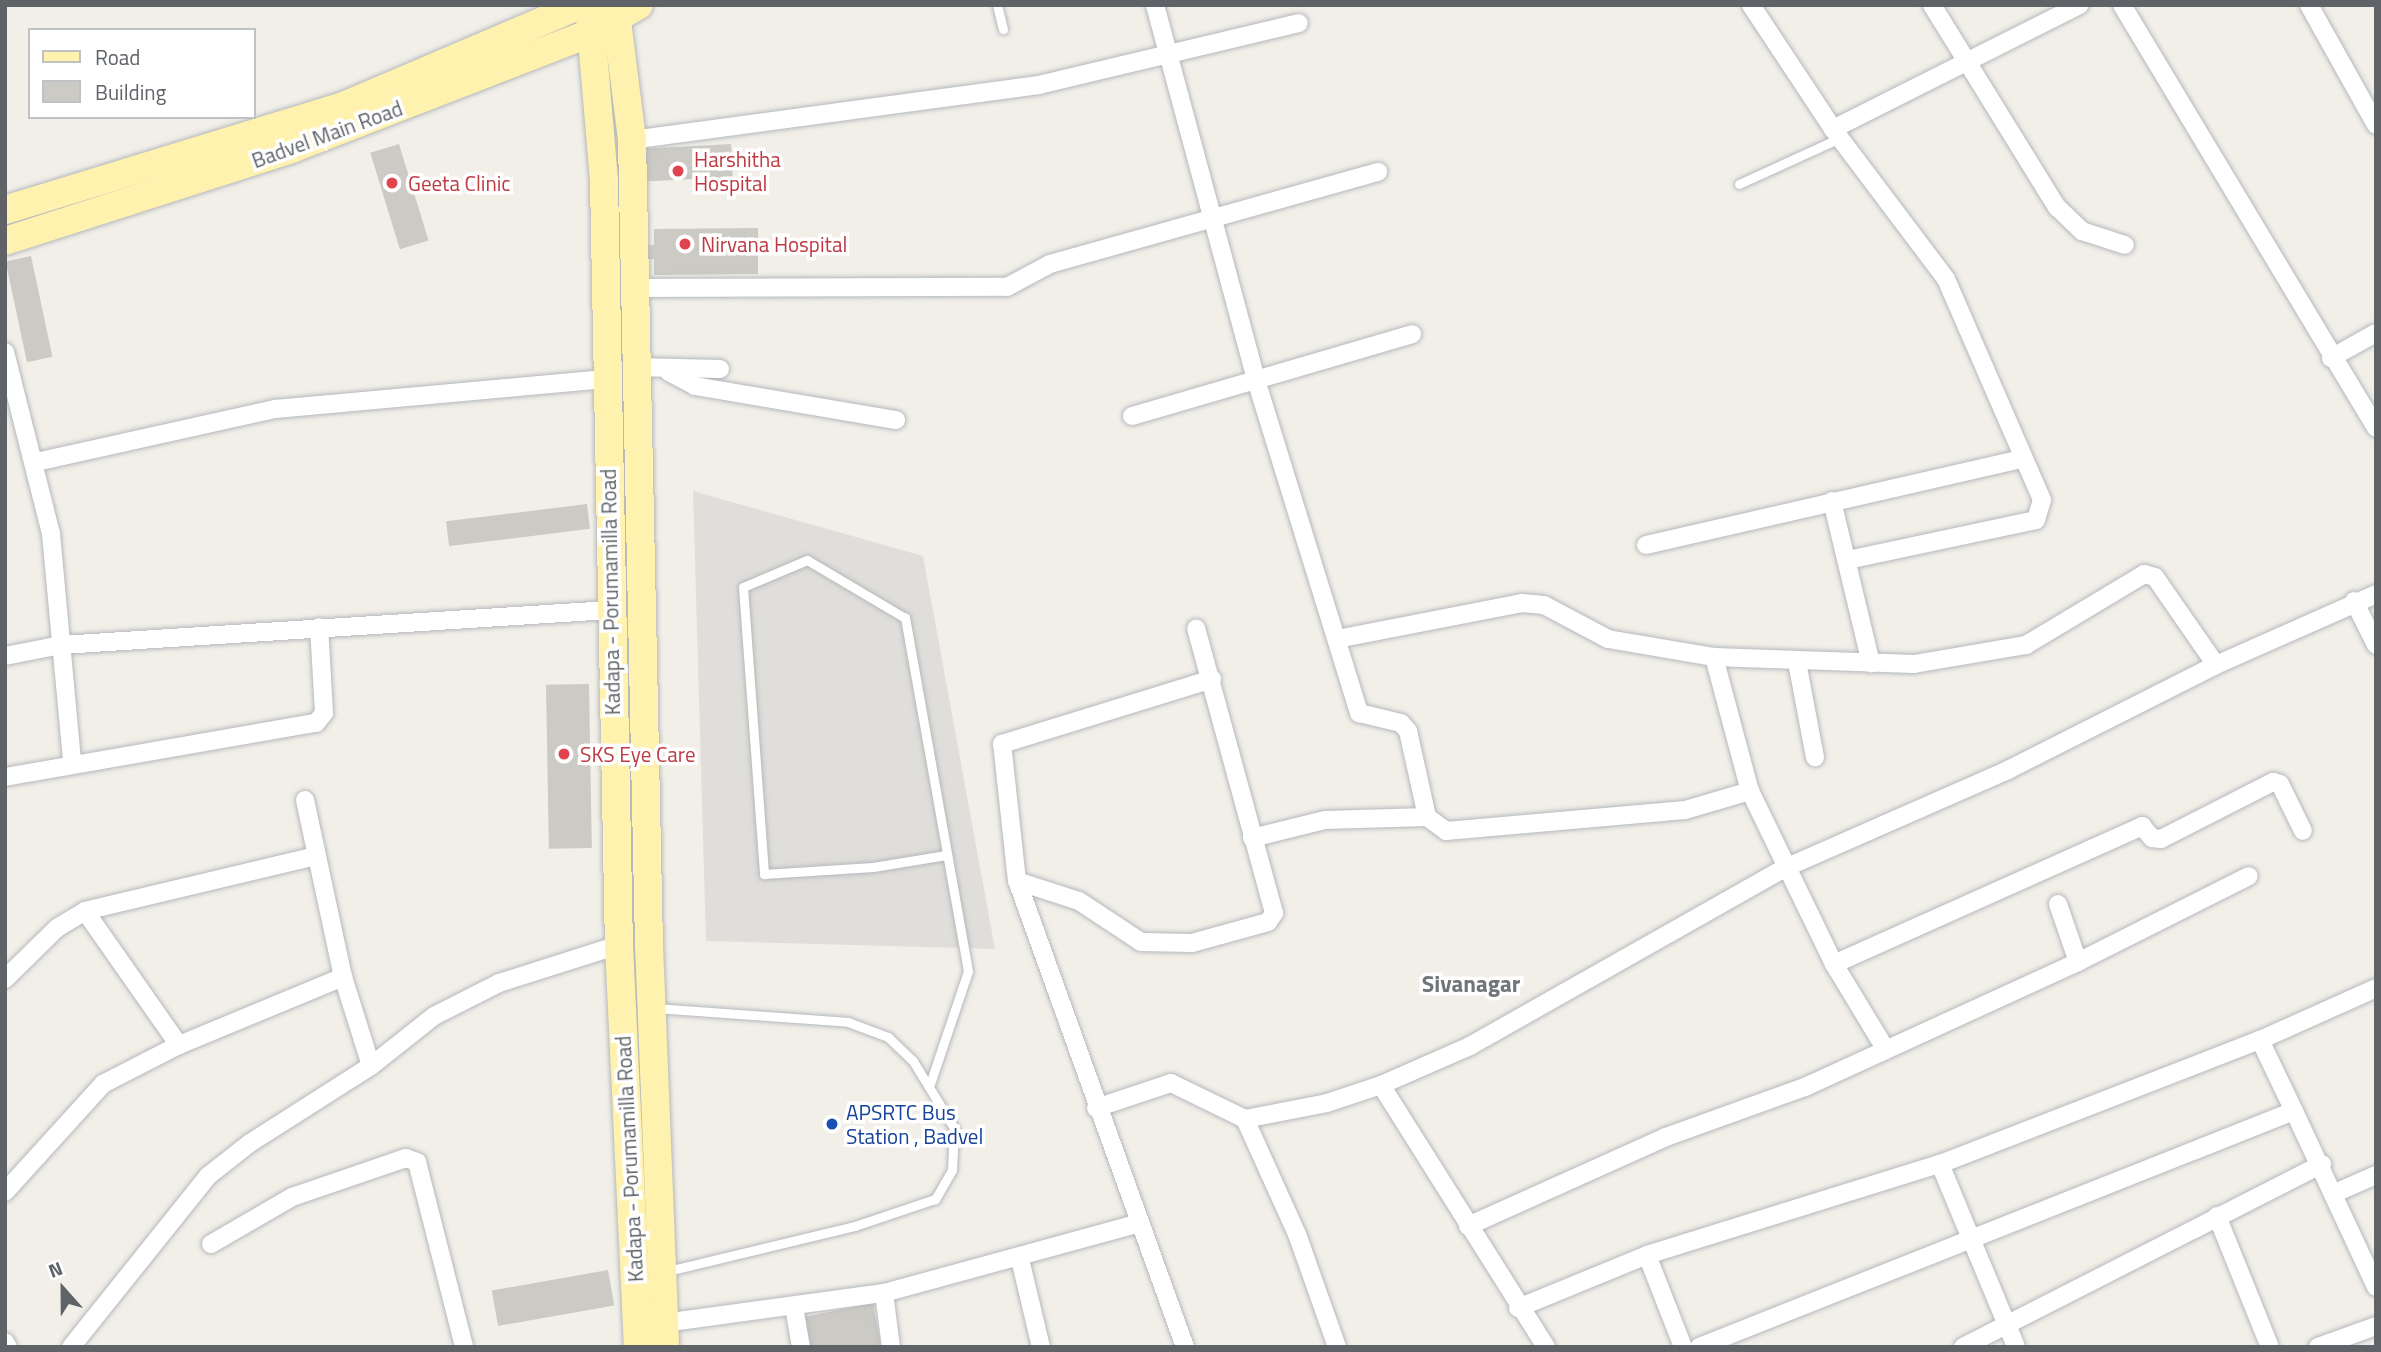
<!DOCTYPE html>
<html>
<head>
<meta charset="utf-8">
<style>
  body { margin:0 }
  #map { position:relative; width:2381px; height:1352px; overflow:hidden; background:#f1efe8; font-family:"Titillium Web",sans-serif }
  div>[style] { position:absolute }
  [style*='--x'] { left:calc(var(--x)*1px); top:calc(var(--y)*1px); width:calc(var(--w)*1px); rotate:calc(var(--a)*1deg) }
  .industrial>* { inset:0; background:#e0deda }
  .building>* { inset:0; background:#cccac5; transform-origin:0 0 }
  .roads { filter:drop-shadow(0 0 2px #b5b8bc) drop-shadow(0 0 2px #b5b8bc) }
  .service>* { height:9px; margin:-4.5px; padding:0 4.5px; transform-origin:4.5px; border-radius:4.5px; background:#fff }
  .minor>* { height:18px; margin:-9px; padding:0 9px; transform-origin:9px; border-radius:9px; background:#fff }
  .primary>* { height:28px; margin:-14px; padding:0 14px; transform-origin:14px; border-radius:14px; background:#fff2af }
  .dots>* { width:19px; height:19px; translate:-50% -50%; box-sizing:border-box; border:4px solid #fff; border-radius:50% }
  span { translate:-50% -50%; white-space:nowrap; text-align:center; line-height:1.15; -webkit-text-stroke:7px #fff; paint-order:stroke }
  .street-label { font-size:21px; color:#5f6368 }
  .health-label { font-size:21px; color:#be3a42 }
  .left { translate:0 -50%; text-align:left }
  .transit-label { font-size:21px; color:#164399 }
  .neighbourhood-label { font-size:23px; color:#70757a; font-weight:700 }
  .frame { position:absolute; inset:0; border:7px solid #5f6368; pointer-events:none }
  .legend { position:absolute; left:28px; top:28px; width:228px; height:91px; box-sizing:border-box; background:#fff; border:2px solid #bfc1c3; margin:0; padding:9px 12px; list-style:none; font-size:21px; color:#5f6368 }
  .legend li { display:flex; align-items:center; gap:14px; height:35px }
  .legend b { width:35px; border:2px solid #bfc1c3 }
  .north { position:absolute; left:28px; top:1254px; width:70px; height:70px; -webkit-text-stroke:5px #fff; paint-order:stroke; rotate:339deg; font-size:19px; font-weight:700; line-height:28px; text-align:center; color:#5f6368 }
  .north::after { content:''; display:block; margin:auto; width:24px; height:32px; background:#5f6368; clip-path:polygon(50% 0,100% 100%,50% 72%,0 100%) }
</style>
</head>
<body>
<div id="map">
  <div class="industrial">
    <i style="clip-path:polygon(693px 491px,923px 556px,995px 949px,706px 941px)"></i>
  </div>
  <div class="building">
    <i style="left:399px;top:144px;width:101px;height:30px;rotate:73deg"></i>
    <i style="left:731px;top:144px;width:33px;height:89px;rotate:87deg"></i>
    <i style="clip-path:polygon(758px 228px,758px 274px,654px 275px,654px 259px,642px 259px,642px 245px,654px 245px,654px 229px)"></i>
    <i style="left:31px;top:256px;width:103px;height:26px;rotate:78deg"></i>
    <i style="left:587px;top:504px;width:25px;height:142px;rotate:83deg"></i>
    <i style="left:589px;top:684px;width:164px;height:43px;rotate:89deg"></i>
    <i style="left:608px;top:1270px;width:36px;height:118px;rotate:80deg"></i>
    <i style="clip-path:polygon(873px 1303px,881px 1347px,804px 1347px,799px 1318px)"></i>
  </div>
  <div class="roads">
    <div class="service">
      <i style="--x:997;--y:5;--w:25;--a:76"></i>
      <i style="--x:1739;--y:184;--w:111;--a:-24.5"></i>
      <i style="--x:655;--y:1008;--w:194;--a:4.1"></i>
      <i style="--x:848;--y:1022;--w:43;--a:20.6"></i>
      <i style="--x:888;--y:1037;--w:35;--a:44"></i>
      <i style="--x:913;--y:1061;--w:79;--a:58.5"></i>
      <i style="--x:954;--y:1128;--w:42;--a:92.7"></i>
      <i style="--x:952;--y:1170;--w:34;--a:120"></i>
      <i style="--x:935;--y:1199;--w:84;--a:161.4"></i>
      <i style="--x:855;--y:1226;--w:193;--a:166.5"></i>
      <i style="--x:930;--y:1084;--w:119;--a:-71.4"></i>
      <i style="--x:968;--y:971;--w:359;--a:-100.1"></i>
      <i style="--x:905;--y:618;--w:114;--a:-149.4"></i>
      <i style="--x:807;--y:560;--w:69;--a:157.1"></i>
      <i style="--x:743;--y:587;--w:288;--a:85.8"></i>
      <i style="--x:764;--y:874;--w:109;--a:-3.7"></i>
      <i style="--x:873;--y:867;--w:74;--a:-9.3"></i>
    </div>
    <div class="minor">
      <i style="--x:1155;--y:5;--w:388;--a:74.9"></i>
      <i style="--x:1256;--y:380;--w:349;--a:72.8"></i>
      <i style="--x:1359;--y:713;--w:43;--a:13.4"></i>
      <i style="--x:1401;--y:723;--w:11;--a:49"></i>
      <i style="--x:1408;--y:731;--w:88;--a:77.5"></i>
      <i style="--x:1751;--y:5;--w:149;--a:56.5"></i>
      <i style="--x:1833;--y:129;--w:188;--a:53"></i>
      <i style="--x:1946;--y:279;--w:241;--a:66.5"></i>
      <i style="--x:2042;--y:500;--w:21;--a:107"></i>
      <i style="--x:2036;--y:520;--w:192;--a:168"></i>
      <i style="--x:1932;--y:5;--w:238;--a:58.3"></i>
      <i style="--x:2057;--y:207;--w:35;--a:44"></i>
      <i style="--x:2082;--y:231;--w:45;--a:18"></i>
      <i style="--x:2122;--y:5;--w:493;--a:59"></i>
      <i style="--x:2309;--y:5;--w:137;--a:60.8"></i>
      <i style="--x:1833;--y:129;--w:276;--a:-26.7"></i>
      <i style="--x:632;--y:140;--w:411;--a:-7.7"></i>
      <i style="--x:1039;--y:85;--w:267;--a:-13.4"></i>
      <i style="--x:632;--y:288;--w:375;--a:-0.2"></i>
      <i style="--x:1007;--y:287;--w:49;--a:-28.1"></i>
      <i style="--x:1050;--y:264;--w:341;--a:-15.7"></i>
      <i style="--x:5;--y:352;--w:188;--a:75.8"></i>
      <i style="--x:51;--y:534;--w:228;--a:84.7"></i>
      <i style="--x:2331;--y:358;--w:51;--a:-29.1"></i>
      <i style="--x:634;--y:367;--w:86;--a:1.3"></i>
      <i style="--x:669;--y:372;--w:30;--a:28"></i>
      <i style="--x:695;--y:386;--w:204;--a:9.6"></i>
      <i style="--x:1132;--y:416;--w:292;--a:-16.3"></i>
      <i style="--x:36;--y:462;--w:246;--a:-12.5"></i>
      <i style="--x:276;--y:409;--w:330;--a:-5.2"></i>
      <i style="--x:1832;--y:501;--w:167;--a:76.5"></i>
      <i style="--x:1646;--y:545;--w:385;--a:-12.9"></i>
      <i style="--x:2354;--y:601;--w:49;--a:63.4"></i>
      <i style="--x:1337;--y:639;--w:188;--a:-11"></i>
      <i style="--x:1522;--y:603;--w:22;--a:5"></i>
      <i style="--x:1544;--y:605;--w:72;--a:28"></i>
      <i style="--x:1608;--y:639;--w:108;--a:9.6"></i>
      <i style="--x:1714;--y:657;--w:200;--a:2"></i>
      <i style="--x:1914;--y:664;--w:114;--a:-9.6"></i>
      <i style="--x:2026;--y:645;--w:138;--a:-31"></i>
      <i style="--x:2144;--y:574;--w:11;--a:15"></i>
      <i style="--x:2155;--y:577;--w:107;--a:55.3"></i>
      <i style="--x:5;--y:656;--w:57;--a:-11.1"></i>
      <i style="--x:61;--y:645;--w:550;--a:-3.65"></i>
      <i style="--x:1714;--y:657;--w:139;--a:75"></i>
      <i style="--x:1750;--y:791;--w:192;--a:64.1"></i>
      <i style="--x:1834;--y:964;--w:100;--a:58.8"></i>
      <i style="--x:1797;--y:662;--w:97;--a:79.3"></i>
      <i style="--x:5;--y:777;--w:316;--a:-9.9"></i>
      <i style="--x:316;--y:723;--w:13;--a:-51"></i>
      <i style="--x:324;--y:713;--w:86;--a:-93.3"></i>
      <i style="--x:305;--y:800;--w:181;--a:77.9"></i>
      <i style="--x:343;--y:977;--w:93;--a:72.5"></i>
      <i style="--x:1252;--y:838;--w:75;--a:-13.9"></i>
      <i style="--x:1325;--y:820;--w:102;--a:-1.7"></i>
      <i style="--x:1427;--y:817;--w:24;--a:36"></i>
      <i style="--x:1446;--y:831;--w:240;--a:-5"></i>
      <i style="--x:1685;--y:810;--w:68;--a:-16.3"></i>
      <i style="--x:1017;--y:881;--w:65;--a:17.9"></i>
      <i style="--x:1079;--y:901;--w:74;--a:33.5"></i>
      <i style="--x:1141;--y:942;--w:51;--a:1.1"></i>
      <i style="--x:1192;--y:943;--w:79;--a:-15.4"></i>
      <i style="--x:1268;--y:922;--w:11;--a:-56"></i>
      <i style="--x:1274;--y:913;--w:295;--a:-105.3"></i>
      <i style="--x:2058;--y:904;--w:61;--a:71"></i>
      <i style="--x:85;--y:911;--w:164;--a:55"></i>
      <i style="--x:1834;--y:964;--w:338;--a:-24.1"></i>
      <i style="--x:2142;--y:826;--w:16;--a:50"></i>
      <i style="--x:2152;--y:838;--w:9;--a:6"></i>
      <i style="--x:2161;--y:839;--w:126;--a:-27"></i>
      <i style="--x:2273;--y:782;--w:7;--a:16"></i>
      <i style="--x:2280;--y:784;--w:52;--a:63.9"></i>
      <i style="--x:5;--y:979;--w:73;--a:-44.4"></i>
      <i style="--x:57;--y:928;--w:33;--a:-31"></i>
      <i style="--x:85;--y:911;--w:236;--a:-13.4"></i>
      <i style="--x:2260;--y:1040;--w:79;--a:64.4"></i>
      <i style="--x:1381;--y:1085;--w:310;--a:57.8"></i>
      <i style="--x:1096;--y:1108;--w:79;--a:-18.4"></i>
      <i style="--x:1171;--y:1083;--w:82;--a:25.9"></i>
      <i style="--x:1245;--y:1119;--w:84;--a:-11"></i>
      <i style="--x:1327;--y:1103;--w:57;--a:-18.4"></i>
      <i style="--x:1381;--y:1085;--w:97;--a:-23.7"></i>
      <i style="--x:1470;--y:1046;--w:362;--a:-29.5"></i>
      <i style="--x:1785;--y:868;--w:244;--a:-23.7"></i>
      <i style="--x:2008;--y:770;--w:233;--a:-26.8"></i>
      <i style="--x:2216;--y:665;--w:175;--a:-23.9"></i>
      <i style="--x:1245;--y:1119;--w:126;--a:65.7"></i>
      <i style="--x:1297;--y:1234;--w:120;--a:70.5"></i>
      <i style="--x:1940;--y:1164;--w:198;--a:67.4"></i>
      <i style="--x:5;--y:1192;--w:146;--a:-47.8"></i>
      <i style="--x:103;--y:1084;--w:85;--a:-27.2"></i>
      <i style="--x:179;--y:1045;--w:178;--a:-22.5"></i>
      <i style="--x:2335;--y:1193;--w:45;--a:-23.7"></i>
      <i style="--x:2217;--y:1216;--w:141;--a:68"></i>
      <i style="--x:1468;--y:1226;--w:217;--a:-24.2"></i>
      <i style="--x:1666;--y:1137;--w:148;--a:-19.8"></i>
      <i style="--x:1805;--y:1087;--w:300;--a:-24.6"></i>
      <i style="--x:2078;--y:962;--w:191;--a:-26.7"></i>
      <i style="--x:211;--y:1244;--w:94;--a:-30.1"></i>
      <i style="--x:292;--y:1197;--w:120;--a:-18.9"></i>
      <i style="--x:406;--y:1158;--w:12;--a:20"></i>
      <i style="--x:417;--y:1162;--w:191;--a:75.7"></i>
      <i style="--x:1647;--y:1255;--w:99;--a:68.6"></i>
      <i style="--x:1020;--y:1259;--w:90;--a:76.6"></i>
      <i style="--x:884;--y:1293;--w:54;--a:82.6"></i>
      <i style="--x:794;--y:1307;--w:41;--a:80.1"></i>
      <i style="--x:1518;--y:1308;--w:139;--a:-22.3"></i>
      <i style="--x:1647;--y:1255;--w:307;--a:-17.3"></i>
      <i style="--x:1940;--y:1164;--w:343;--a:-21.2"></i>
      <i style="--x:2260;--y:1040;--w:127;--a:-24.1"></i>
      <i style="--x:664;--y:1323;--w:222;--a:-7.8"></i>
      <i style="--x:884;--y:1293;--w:262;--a:-15.3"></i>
      <i style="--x:5;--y:1342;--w:6;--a:59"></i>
      <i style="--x:71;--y:1347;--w:219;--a:-51.3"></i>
      <i style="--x:208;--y:1176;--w:53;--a:-38.2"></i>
      <i style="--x:250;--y:1143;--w:143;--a:-32.5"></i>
      <i style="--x:371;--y:1066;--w:80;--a:-38.4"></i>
      <i style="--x:434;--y:1016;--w:73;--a:-26.9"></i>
      <i style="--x:499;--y:983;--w:126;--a:-17.6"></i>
      <i style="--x:1185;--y:1347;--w:495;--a:-109.8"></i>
      <i style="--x:1017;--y:881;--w:138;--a:-96.2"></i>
      <i style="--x:1002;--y:744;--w:220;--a:-17.2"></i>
      <i style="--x:1699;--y:1347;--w:640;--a:-21.64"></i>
      <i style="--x:2294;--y:1111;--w:194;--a:65"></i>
      <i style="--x:1963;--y:1347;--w:403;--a:-27"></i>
      <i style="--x:2318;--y:1347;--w:62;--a:-19.9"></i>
    </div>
    <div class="primary">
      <i style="--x:589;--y:5;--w:177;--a:85.1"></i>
      <i style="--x:604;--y:181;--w:764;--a:88.88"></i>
      <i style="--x:619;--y:945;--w:402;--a:87.3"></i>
      <i style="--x:615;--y:5;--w:136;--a:82.8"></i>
      <i style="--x:632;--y:140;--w:805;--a:88.79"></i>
      <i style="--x:649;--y:945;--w:402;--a:87.7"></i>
      <i style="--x:5;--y:210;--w:357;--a:-17.1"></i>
      <i style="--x:346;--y:105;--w:255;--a:-23.1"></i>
      <i style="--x:5;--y:241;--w:304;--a:-17.8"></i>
      <i style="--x:294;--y:148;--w:321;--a:-21.2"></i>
      <i style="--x:593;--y:32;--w:53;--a:-30.4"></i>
    </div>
  </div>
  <div class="dots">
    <i style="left:678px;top:171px;background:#e0444e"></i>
    <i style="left:392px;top:183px;background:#e0444e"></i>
    <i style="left:685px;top:244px;background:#e0444e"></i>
    <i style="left:564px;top:754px;background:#e0444e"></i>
    <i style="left:832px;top:1124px;background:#1a4fb4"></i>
  </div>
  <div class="street-label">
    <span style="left:327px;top:134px;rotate:-20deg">Badvel Main Road</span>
    <span style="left:610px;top:592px;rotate:-91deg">Kadapa - Porumamilla Road</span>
    <span style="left:629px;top:1159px;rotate:-93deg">Kadapa - Porumamilla Road</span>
  </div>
  <div class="health-label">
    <span class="left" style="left:694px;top:171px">Harshitha<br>Hospital</span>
    <span class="left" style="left:408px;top:183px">Geeta Clinic</span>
    <span class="left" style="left:701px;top:244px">Nirvana Hospital</span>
    <span class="left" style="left:580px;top:754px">SKS Eye Care</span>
  </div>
  <div class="transit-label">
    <span class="left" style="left:846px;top:1124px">APSRTC Bus<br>Station , Badvel</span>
  </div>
  <div class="neighbourhood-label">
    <span style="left:1471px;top:984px">Sivanagar</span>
  </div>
  <div class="frame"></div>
  <ul class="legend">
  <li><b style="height:9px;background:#fff2af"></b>Road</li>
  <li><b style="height:19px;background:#cccac5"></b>Building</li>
  </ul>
  <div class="north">N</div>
</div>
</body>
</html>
